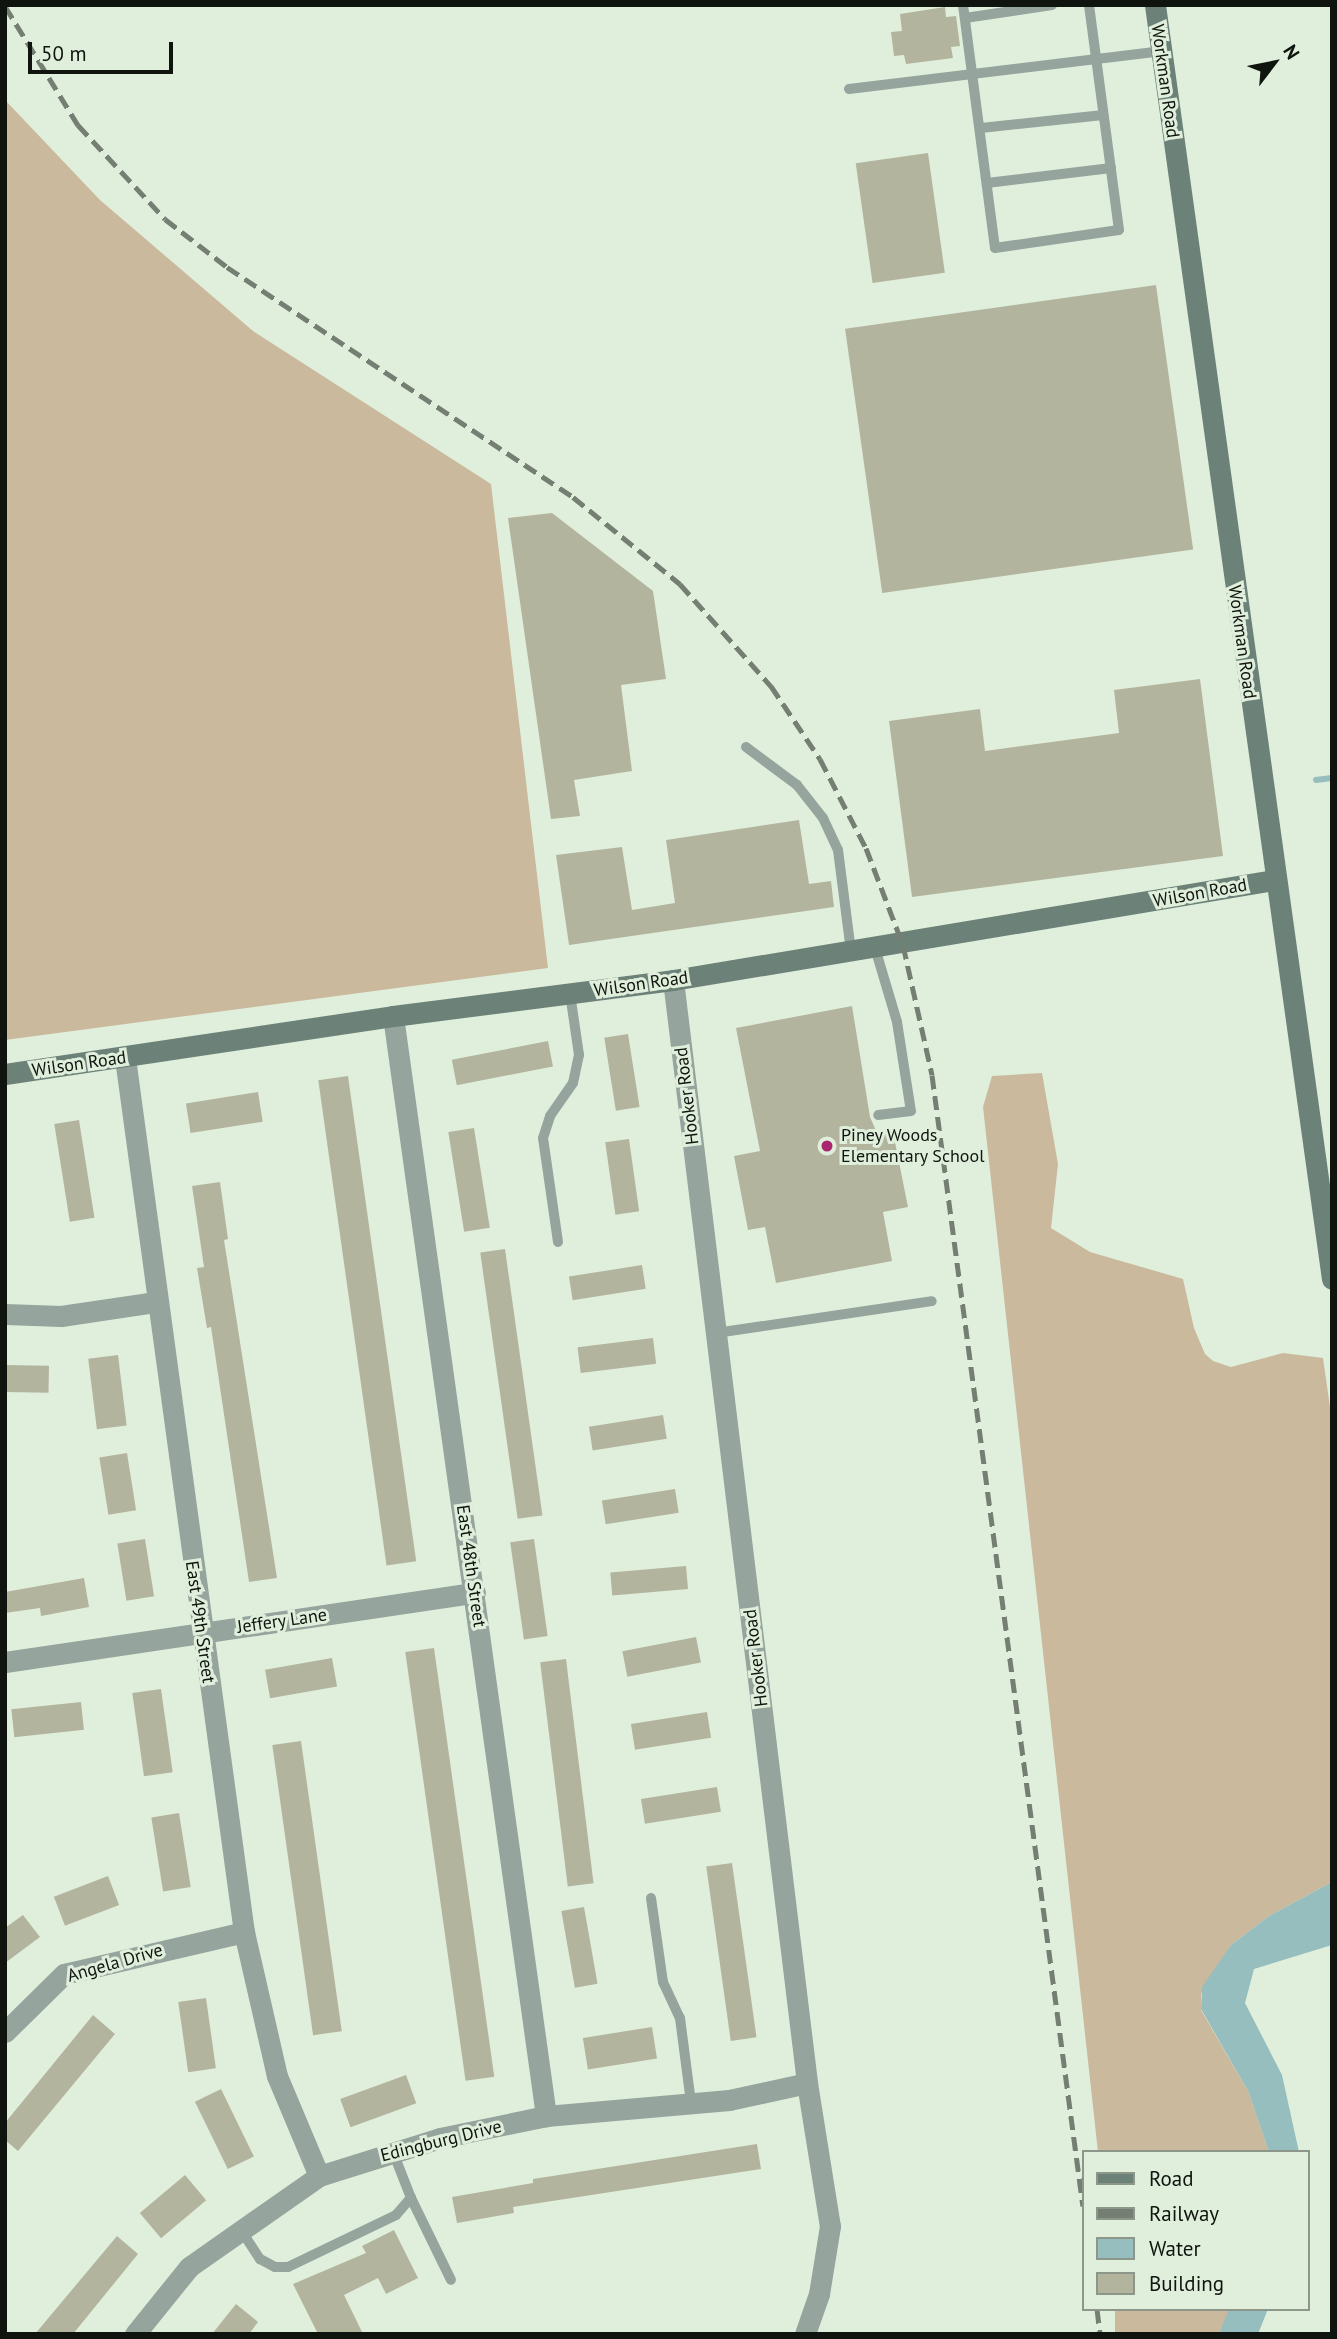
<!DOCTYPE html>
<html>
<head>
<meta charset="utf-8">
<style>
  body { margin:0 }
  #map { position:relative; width:1337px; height:2339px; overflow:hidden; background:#e0efdc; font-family:"PT Sans",sans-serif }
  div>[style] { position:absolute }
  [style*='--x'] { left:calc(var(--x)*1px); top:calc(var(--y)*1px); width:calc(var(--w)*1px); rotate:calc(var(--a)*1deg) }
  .forest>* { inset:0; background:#cab99d; transform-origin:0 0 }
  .water>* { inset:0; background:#96bebf }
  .stream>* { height:6px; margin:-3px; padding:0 3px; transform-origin:3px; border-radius:3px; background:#96bebf }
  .building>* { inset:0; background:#b3b49e; transform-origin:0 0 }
  .lane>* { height:10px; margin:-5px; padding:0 5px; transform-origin:5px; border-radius:5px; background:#95a49d }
  .street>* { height:21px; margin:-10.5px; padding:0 10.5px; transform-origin:10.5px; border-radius:10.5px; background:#95a49d }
  .secondary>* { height:21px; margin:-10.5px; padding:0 10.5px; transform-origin:10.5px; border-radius:10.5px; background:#6c8279 }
  .rail>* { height:5px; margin-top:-2.5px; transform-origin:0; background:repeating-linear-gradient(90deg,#747e72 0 14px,transparent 0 21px) }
  .dots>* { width:19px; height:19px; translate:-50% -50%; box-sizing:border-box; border:4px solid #e0efdc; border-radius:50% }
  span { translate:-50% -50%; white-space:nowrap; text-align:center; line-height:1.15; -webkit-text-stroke:6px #e0efdc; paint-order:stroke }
  .street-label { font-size:18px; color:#0f140e }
  .poi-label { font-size:18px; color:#0f140e }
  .left { translate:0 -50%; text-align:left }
  .frame { position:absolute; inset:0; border:7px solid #0f140e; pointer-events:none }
  .legend { position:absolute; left:1082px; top:2150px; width:228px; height:161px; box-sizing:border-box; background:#e0efdc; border:2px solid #8c978a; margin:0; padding:9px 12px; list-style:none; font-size:21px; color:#0f140e }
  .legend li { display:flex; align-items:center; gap:14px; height:35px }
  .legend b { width:35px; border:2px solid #8c978a }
  .north { position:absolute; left:1239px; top:28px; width:70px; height:70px; -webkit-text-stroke:5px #e0efdc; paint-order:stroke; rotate:58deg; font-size:19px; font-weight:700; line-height:28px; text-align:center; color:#0f140e }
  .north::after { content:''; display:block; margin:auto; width:24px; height:32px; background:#0f140e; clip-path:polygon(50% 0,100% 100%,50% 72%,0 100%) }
  .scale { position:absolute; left:28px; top:42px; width:145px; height:32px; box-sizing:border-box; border:4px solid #0f140e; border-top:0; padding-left:9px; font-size:21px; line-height:24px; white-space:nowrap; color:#0f140e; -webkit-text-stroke:5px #e0efdc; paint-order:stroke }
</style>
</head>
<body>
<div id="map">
  <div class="forest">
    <i style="clip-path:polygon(5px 100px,100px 200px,253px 331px,491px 484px,548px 968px,5px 1040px)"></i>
    <i style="clip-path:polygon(1042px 1073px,1058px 1164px,1051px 1228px,1090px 1252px,1183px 1279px,1194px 1328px,1205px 1354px,1213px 1361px,1231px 1367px,1283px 1353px,1323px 1358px,1332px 1421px,1332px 1882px,1269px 1916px,1231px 1945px,1201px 1994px,1201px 2010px,1248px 2091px,1269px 2152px,1098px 2152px,983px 1107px,992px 1076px)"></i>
    <i style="left:1115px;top:2309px;width:114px;height:25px"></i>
  </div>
  <div class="water">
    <i style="clip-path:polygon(1332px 1882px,1332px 1945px,1254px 1969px,1245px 2003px,1282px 2075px,1299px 2152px,1269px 2152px,1248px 2091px,1201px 2009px,1202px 1987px,1231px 1945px,1269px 1916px)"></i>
    <i style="clip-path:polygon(1229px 2309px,1268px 2309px,1258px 2334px,1219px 2334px)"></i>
  </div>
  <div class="stream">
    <i style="--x:1316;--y:780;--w:16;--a:-7"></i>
  </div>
  <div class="building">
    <i style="clip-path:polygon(945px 7px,946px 17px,956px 16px,960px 46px,951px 47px,953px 58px,906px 64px,904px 55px,894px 56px,891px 32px,902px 31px,900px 14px)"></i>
    <i style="left:928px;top:153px;width:121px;height:73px;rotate:82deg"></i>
    <i style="left:1156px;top:285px;width:267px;height:314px;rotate:82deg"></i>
    <i style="clip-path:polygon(552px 513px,653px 591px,666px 679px,621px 685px,632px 771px,574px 780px,580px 816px,551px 819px,508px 518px)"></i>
    <i style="clip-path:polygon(1200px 679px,1223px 856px,912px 897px,889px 721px,980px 709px,985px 751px,1119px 733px,1114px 690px)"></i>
    <i style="clip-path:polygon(799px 820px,809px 884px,831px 881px,834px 907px,569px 945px,556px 855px,622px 847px,632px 910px,675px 903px,666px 840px)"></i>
    <i style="clip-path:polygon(852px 1006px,870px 1117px,878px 1135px,893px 1132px,908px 1207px,883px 1212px,892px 1261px,776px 1283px,765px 1227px,748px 1230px,734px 1156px,760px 1151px,736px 1028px)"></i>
    <i style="left:628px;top:1034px;width:74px;height:24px;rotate:81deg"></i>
    <i style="left:548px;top:1041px;width:26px;height:98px;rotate:79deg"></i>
    <i style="left:348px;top:1076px;width:490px;height:30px;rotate:82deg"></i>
    <i style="left:258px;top:1092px;width:30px;height:73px;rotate:81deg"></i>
    <i style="left:79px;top:1120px;width:99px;height:25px;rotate:81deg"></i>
    <i style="left:474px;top:1128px;width:101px;height:26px;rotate:81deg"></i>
    <i style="left:629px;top:1139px;width:73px;height:24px;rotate:82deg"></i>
    <i style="clip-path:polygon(220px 1182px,228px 1239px,224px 1240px,277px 1578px,249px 1582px,211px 1327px,207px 1328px,197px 1268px,204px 1267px,192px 1186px)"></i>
    <i style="left:505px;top:1249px;width:269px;height:25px;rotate:82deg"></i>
    <i style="left:642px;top:1265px;width:24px;height:74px;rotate:81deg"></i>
    <i style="left:653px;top:1338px;width:26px;height:76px;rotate:83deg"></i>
    <i style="left:118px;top:1355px;width:71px;height:30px;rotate:83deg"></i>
    <i style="left:5px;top:1365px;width:44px;height:27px;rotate:1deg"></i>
    <i style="left:663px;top:1415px;width:24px;height:75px;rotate:81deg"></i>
    <i style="left:127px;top:1453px;width:58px;height:28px;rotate:81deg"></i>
    <i style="left:675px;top:1489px;width:24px;height:74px;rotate:81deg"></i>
    <i style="left:145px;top:1539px;width:58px;height:28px;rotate:81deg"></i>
    <i style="left:534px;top:1539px;width:98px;height:24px;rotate:82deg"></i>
    <i style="left:686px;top:1566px;width:23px;height:76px;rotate:85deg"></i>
    <i style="clip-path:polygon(84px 1578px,89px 1607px,41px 1616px,40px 1608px,5px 1613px,5px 1592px)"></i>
    <i style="left:696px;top:1637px;width:26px;height:75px;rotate:79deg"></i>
    <i style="left:434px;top:1648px;width:433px;height:29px;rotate:82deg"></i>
    <i style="left:332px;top:1658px;width:29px;height:68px;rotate:80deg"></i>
    <i style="left:566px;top:1659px;width:226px;height:26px;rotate:83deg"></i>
    <i style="left:161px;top:1689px;width:84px;height:29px;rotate:82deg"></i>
    <i style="left:81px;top:1702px;width:28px;height:70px;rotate:84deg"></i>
    <i style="left:707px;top:1712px;width:26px;height:77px;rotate:81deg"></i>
    <i style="left:301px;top:1741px;width:293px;height:29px;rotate:82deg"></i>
    <i style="left:717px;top:1787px;width:25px;height:77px;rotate:81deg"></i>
    <i style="left:179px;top:1813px;width:75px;height:28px;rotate:81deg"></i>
    <i style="left:732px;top:1863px;width:176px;height:26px;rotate:82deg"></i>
    <i style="left:108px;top:1876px;width:31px;height:58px;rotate:69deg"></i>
    <i style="left:584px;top:1907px;width:78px;height:23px;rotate:80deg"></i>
    <i style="clip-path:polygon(23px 1915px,40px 1937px,5px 1963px,5px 1928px)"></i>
    <i style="left:206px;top:1998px;width:71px;height:28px;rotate:82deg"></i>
    <i style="clip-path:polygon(93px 2015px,115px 2034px,18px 2151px,5px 2140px,5px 2123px)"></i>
    <i style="left:652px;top:2027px;width:32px;height:70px;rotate:81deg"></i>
    <i style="left:406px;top:2075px;width:30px;height:70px;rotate:70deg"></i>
    <i style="left:221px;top:2089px;width:75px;height:29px;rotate:64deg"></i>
    <i style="clip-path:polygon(757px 2144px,761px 2169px,513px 2207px,514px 2213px,457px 2223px,452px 2197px,533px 2183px,533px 2179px)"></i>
    <i style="left:185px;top:2175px;width:33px;height:59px;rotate:50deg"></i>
    <i style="clip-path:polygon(394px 2230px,418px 2278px,386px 2294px,378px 2278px,344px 2295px,363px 2334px,318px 2334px,293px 2284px,366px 2253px,362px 2246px)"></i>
    <i style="clip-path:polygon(117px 2236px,138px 2254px,73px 2334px,35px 2334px)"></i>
    <i style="clip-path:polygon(236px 2304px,258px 2322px,249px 2334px,212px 2334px)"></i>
  </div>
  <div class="lane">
    <i style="--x:963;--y:5;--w:245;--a:82.5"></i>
    <i style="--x:995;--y:248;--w:125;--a:-8.3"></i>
    <i style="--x:1119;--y:230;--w:227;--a:-97.6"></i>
    <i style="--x:965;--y:18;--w:88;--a:-8.5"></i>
    <i style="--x:849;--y:89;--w:314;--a:-6.9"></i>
    <i style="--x:981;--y:128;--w:123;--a:-6.1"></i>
    <i style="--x:987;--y:183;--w:125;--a:-6.9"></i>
    <i style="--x:746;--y:747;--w:64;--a:36.7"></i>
    <i style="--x:797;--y:785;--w:42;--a:51.8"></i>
    <i style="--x:823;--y:818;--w:35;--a:65"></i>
    <i style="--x:838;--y:850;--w:102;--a:82.7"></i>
    <i style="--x:875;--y:948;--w:77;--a:73.4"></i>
    <i style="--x:897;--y:1022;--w:90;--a:81.1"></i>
    <i style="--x:911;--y:1111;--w:33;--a:173"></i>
    <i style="--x:558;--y:1242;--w:105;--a:-98.2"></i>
    <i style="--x:543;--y:1138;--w:23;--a:-72"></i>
    <i style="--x:550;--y:1116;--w:40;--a:-55.1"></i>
    <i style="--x:573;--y:1083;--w:29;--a:-78"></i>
    <i style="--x:579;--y:1055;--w:63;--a:-98.3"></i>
    <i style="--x:716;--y:1333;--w:218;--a:-8.4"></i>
    <i style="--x:651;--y:1898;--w:85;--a:81.9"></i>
    <i style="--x:663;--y:1982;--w:40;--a:65"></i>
    <i style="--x:680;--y:2018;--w:86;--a:82.6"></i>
    <i style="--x:411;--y:2198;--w:91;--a:64"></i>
    <i style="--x:241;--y:2230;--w:35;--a:57"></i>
    <i style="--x:260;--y:2259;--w:17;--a:28"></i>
    <i style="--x:275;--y:2267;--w:13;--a:0"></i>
    <i style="--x:288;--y:2267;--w:120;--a:-25.7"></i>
    <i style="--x:396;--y:2215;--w:23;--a:-49"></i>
    <i style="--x:411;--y:2198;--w:49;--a:-111.4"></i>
  </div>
  <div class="street">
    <i style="--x:673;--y:980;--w:1111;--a:83.07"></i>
    <i style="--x:807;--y:2083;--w:145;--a:80.9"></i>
    <i style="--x:830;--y:2226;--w:69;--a:99.2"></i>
    <i style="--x:819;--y:2294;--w:42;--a:109.3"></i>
    <i style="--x:393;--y:1016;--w:1111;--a:82.08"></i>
    <i style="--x:125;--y:1058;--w:882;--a:82.25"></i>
    <i style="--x:244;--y:1932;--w:148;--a:77.1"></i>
    <i style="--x:277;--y:2076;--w:108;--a:67.2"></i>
    <i style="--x:5;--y:1314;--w:56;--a:2"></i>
    <i style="--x:61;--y:1316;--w:96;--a:-8.4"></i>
    <i style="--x:5;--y:1662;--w:475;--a:-8.4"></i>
    <i style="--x:5;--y:2032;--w:83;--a:-44.5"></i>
    <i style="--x:64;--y:1974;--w:185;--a:-13.1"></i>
    <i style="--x:135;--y:2334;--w:86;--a:-51.1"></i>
    <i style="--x:189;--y:2267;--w:159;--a:-35"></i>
    <i style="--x:319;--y:2176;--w:127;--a:-17.4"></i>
    <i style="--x:440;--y:2138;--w:108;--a:-11.7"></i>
    <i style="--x:546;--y:2116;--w:184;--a:-5"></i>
    <i style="--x:729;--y:2100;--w:80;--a:-12.3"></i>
  </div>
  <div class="secondary">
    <i style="--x:1155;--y:5;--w:1286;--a:82.09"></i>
    <i style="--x:5;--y:1074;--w:392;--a:-8.5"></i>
    <i style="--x:393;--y:1016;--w:282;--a:-7.3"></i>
    <i style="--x:673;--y:980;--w:609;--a:-9.45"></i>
  </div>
  <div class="rail">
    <i style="--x:5;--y:6;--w:140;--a:58.5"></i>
    <i style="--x:78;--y:125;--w:128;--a:47.2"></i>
    <i style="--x:165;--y:219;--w:78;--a:37.7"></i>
    <i style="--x:227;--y:267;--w:415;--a:33.6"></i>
    <i style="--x:573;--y:497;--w:138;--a:39.1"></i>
    <i style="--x:680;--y:584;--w:137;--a:48.3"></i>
    <i style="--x:771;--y:686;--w:88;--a:56.1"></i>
    <i style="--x:820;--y:759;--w:100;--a:62.7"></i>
    <i style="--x:866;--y:848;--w:104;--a:69.1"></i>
    <i style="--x:903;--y:945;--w:133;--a:77.4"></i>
    <i style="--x:932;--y:1075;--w:1141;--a:82.4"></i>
    <i style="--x:1097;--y:2309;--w:25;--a:83"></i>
  </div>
  <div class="dots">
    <i style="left:827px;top:1146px;background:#aa266f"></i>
  </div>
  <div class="street-label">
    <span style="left:1165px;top:81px;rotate:82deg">Workman Road</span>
    <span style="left:1242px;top:642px;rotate:82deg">Workman Road</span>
    <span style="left:1200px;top:893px;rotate:-10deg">Wilson Road</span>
    <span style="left:641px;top:984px;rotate:-8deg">Wilson Road</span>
    <span style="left:79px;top:1064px;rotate:-8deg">Wilson Road</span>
    <span style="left:687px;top:1096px;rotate:-97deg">Hooker Road</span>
    <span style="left:471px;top:1566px;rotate:82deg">East 48th Street</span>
    <span style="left:282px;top:1621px;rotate:-8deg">Jeffery Lane</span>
    <span style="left:200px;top:1622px;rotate:82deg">East 49th Street</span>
    <span style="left:756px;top:1658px;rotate:-97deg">Hooker Road</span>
    <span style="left:115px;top:1963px;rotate:-16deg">Angela Drive</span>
    <span style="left:441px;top:2141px;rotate:-14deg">Edingburg Drive</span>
  </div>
  <div class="poi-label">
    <span class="left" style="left:841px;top:1146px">Piney Woods<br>Elementary School</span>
  </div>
  <div class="frame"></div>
  <ul class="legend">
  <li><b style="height:9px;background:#6c8279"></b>Road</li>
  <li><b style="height:9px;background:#747e72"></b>Railway</li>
  <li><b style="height:19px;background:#96bebf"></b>Water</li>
  <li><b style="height:19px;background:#b3b49e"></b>Building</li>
  </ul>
  <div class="north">N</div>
  <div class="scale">50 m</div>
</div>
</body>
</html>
